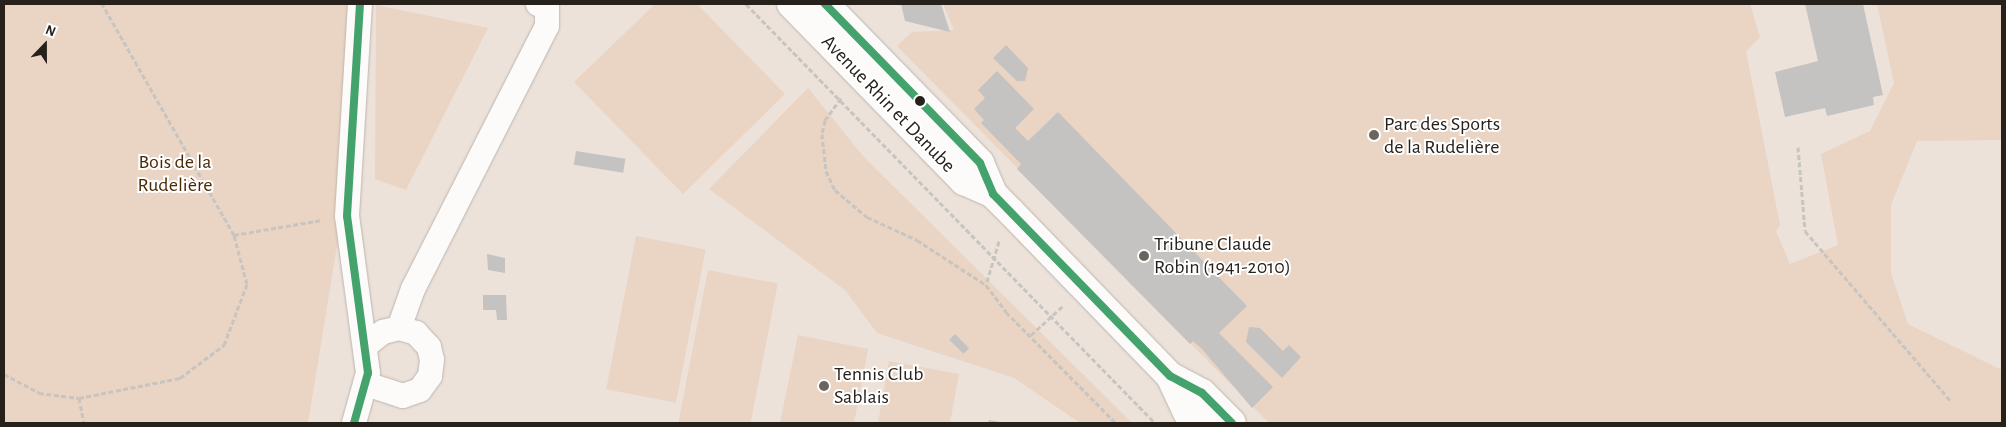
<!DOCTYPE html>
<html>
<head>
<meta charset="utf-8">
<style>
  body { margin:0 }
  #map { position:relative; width:2006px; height:427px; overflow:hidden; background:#ece2da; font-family:"Alegreya Sans",sans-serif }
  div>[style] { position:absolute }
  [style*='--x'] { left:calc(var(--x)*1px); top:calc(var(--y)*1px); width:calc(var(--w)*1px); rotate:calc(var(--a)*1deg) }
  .green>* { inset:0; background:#ead4c3; transform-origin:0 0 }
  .building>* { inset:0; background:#c4c3c2; transform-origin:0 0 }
  .path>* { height:3px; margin-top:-1.5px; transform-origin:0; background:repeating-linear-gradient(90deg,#c8c5c1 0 5px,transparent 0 7.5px) }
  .roads { filter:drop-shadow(0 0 1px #bdb5af) drop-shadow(0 0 1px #bdb5af) }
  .minor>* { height:24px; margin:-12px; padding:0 12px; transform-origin:12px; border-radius:12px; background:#fcfbf9 }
  .tertiary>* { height:28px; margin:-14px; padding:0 14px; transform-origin:14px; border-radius:14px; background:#fcfbf9 }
  .bus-1>* { height:8px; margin:-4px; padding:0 4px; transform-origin:4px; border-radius:4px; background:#44a36d }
  .dots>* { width:14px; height:14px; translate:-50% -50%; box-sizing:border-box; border:2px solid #fff; border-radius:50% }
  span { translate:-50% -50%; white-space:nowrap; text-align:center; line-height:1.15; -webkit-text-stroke:4px #fff; paint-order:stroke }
  .street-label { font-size:20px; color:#27211c }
  .poi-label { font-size:20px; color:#27211c }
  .left { translate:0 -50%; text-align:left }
  .park-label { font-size:20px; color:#4c2906 }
  .frame { position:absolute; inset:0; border:5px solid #27211c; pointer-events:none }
  .north { position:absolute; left:20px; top:20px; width:50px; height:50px; -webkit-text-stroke:4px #fff; paint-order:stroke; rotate:22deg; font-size:14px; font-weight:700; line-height:20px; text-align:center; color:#27211c }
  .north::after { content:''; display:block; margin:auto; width:18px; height:22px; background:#27211c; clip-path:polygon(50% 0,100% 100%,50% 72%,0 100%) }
</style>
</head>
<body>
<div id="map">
  <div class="green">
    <i style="clip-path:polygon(4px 4px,361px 4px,351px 160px,308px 423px,4px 423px)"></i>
    <i style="clip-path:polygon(655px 4px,697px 4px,785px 94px,683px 194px,574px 82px)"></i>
    <i style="clip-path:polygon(943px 4px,1750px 4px,1760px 37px,1746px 51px,1780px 225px,1776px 231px,1790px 264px,1838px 245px,1821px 154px,1870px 131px,1894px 83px,1877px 4px,2002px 4px,2002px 140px,1917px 141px,1891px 205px,1891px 273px,1908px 324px,2002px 370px,2002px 423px,1269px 423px,897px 46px,912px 32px,954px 30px)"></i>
    <i style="clip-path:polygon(376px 5px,488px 28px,406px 190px,375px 179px)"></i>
    <i style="clip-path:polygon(808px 88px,863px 156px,1132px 423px,1080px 423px,1014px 378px,877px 333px,845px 290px,709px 189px)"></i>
    <i style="left:636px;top:236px;width:71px;height:156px;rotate:11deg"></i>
    <i style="left:708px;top:270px;width:71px;height:156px;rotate:11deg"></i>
    <i style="clip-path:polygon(798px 335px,868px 349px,854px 423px,780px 423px)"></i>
    <i style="clip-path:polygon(889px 361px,959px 374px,950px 423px,878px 423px)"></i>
  </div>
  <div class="building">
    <i style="clip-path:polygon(901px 4px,941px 4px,950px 32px,905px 21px)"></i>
    <i style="clip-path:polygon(1805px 4px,1863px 4px,1883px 95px,1873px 97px,1874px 105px,1827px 116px,1825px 108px,1785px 117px,1775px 72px,1818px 61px)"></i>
    <i style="clip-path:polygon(1006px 45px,1028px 68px,1025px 81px,1017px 81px,993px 58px)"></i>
    <i style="clip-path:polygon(997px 71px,1034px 109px,1015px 128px,1028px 141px,1058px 112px,1247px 306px,1219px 333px,1273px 387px,1252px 408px,1202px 349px,1193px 341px,1190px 344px,1017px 169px,1021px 164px,981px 123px,984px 120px,974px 109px,985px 98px,978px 90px)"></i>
    <i style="left:576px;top:151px;width:50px;height:14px;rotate:9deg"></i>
    <i style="clip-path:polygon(487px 254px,505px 258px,505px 273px,488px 270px)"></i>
    <i style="clip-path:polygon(483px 295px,506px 295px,507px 320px,497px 320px,496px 310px,483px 310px)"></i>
    <i style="clip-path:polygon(1249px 327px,1260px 328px,1283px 351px,1289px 345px,1301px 357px,1282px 378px,1246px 342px)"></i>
    <i style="left:955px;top:334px;width:20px;height:8px;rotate:45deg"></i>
    <i style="clip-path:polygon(989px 420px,1000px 422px,1000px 423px,988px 423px)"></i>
  </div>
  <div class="path">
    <i style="--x:746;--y:4;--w:586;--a:45.69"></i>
    <i style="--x:841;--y:98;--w:27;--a:126"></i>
    <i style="--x:825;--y:120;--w:14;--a:102"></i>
    <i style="--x:822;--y:134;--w:37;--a:84"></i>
    <i style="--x:826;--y:171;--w:21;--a:65"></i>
    <i style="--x:835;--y:190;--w:42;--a:40.2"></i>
    <i style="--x:867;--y:217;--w:55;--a:24.7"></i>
    <i style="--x:917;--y:240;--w:82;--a:33.1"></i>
    <i style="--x:1798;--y:147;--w:84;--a:85.2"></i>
    <i style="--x:1805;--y:231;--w:223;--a:49.4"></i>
    <i style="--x:234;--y:235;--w:89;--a:-9.7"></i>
    <i style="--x:999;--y:241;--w:46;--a:106.5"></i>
    <i style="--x:986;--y:285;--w:34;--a:53"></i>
    <i style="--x:1006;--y:312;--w:156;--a:45.3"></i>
    <i style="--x:1031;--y:335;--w:45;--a:-42.3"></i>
    <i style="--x:4;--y:374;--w:40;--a:28"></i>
    <i style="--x:39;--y:393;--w:40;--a:7.1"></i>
    <i style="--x:79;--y:398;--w:103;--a:-11.2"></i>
    <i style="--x:180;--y:378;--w:55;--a:-36.9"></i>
    <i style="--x:224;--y:345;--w:65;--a:-69.3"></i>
    <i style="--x:247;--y:284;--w:51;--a:-104.9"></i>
    <i style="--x:234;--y:235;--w:266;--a:-119.7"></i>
    <i style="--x:79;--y:398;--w:25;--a:79"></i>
  </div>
  <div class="roads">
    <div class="minor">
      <i style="--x:399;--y:328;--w:41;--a:-70.3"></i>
      <i style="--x:413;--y:289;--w:295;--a:-63"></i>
      <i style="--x:547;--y:26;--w:18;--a:-90"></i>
      <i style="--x:547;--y:8;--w:10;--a:-156"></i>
      <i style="--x:365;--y:346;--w:23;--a:-38"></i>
      <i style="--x:383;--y:332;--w:16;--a:-14"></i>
      <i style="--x:399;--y:328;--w:18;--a:16"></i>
      <i style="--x:416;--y:333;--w:19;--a:47"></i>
      <i style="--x:429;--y:347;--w:13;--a:77"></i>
      <i style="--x:432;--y:360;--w:16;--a:97"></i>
      <i style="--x:430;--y:376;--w:17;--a:126"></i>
      <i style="--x:420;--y:390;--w:18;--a:161"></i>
      <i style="--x:403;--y:396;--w:39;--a:-162"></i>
      <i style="--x:354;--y:423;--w:52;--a:-74.4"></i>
      <i style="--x:368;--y:373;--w:158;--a:-97.6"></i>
      <i style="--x:347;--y:216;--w:212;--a:-86.5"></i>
    </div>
    <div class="tertiary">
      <i style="--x:791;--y:4;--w:248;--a:45.7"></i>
      <i style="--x:964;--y:181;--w:32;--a:24"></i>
      <i style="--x:825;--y:4;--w:222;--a:45.7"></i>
      <i style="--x:980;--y:163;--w:34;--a:67"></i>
      <i style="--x:993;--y:194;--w:25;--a:45"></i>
      <i style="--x:1011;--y:212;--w:228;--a:45.9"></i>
      <i style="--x:1170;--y:376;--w:36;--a:28"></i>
      <i style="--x:1202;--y:393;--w:42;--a:45"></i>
      <i style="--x:1170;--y:376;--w:40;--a:65"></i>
      <i style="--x:1187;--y:412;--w:16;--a:45"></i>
    </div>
  </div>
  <div class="bus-1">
    <i style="--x:825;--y:4;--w:222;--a:45.7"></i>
    <i style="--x:980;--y:163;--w:34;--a:67"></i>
    <i style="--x:993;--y:194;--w:254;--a:45.8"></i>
    <i style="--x:1170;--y:376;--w:36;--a:28"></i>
    <i style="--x:1202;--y:393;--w:42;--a:45"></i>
    <i style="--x:354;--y:423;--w:52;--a:-74.4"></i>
    <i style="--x:368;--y:373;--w:158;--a:-97.6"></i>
    <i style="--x:347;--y:216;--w:212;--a:-86.5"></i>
  </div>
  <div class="dots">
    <i style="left:920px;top:101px;background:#27211c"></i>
    <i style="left:1374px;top:135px;background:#6c655e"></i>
    <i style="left:1144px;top:256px;background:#6c655e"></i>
    <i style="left:824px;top:386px;background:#6c655e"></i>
  </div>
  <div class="street-label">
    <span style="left:888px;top:104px;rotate:46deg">Avenue Rhin et Danube</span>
  </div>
  <div class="poi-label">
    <span class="left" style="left:1384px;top:136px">Parc des Sports<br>de la Rudelière</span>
    <span class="left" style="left:1154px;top:256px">Tribune Claude<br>Robin (1941-2010)</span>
    <span class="left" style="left:834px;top:386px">Tennis Club<br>Sablais</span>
  </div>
  <div class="park-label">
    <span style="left:175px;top:174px">Bois de la<br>Rudelière</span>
  </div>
  <div class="frame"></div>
  <div class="north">N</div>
</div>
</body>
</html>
